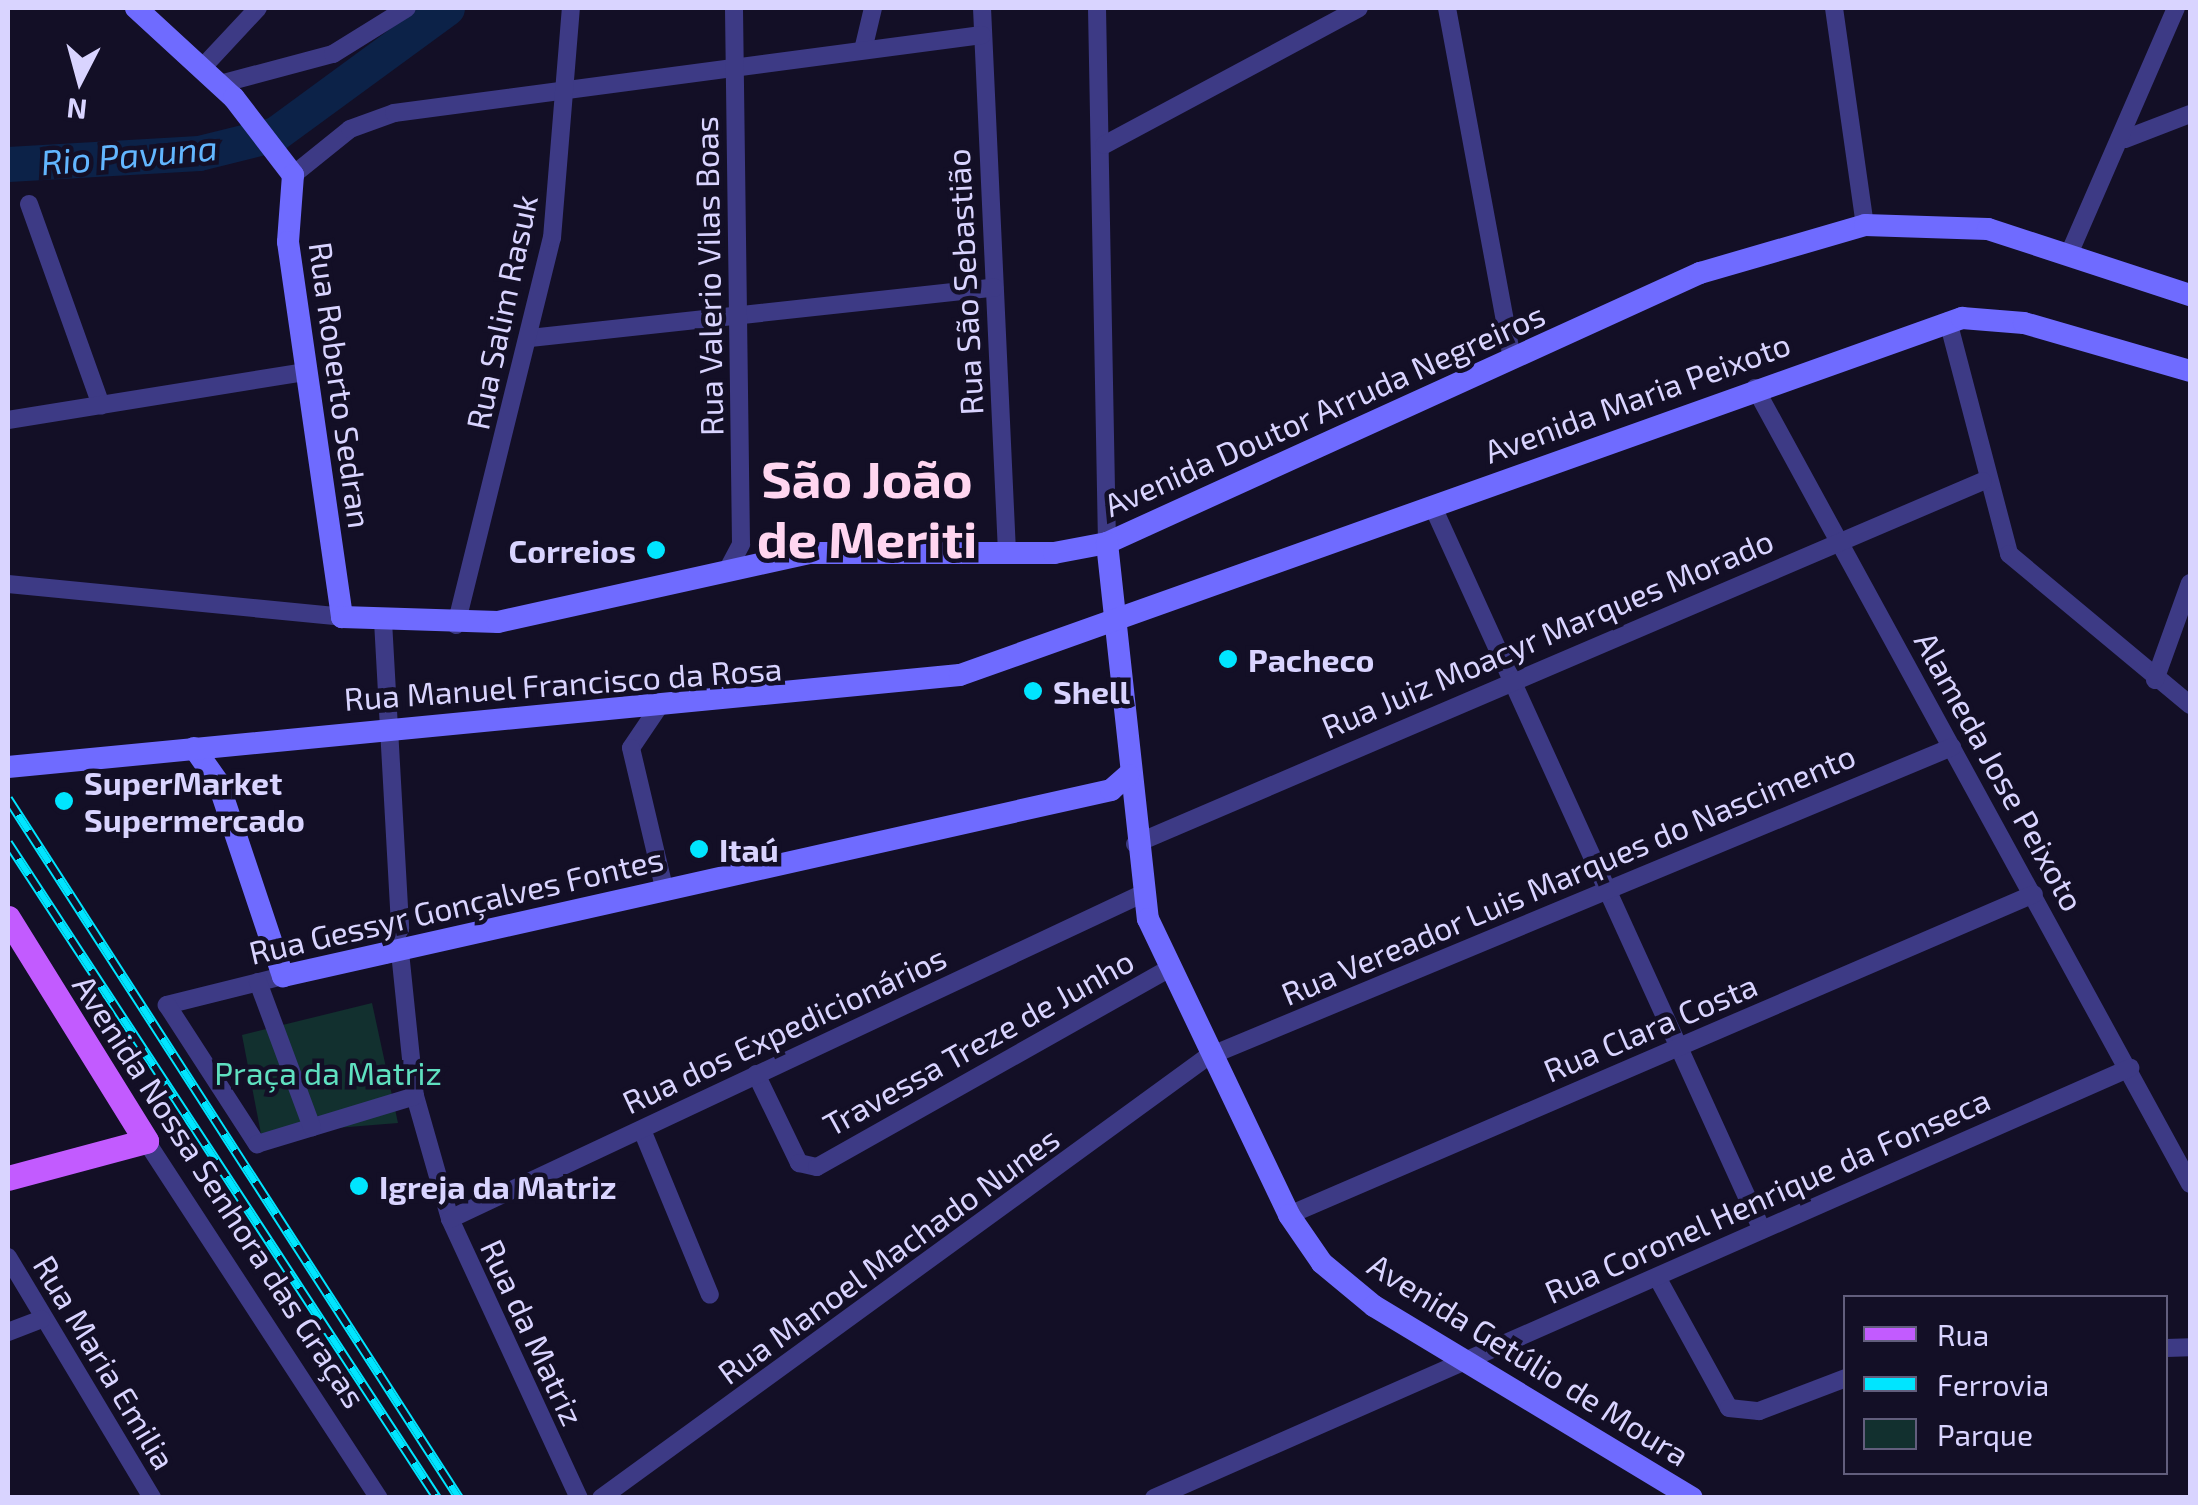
<!DOCTYPE html>
<html>
<head>
<meta charset="utf-8">
<style>
  body { margin:0 }
  #map { position:relative; width:2198px; height:1505px; overflow:hidden; background:#130f26; font-family:"Exo 2",sans-serif }
  div>[style] { position:absolute }
  [style*='--x'] { left:calc(var(--x)*1px); top:calc(var(--y)*1px); width:calc(var(--w)*1px); rotate:calc(var(--a)*1deg) }
  .green>* { inset:0; background:#12302f }
  .river>* { height:35px; margin:-17.5px; padding:0 17.5px; transform-origin:17.5px; border-radius:17.5px; background:#0c2248 }
  .street>* { height:18px; margin:-9px; padding:0 9px; transform-origin:9px; border-radius:9px; background:#3d3a85 }
  .secondary>* { height:22px; margin:-11px; padding:0 11px; transform-origin:11px; border-radius:11px; background:#6f6bff }
  .primary>* { height:25px; margin:-12.5px; padding:0 12.5px; transform-origin:12.5px; border-radius:12.5px; background:#c25bff }
  .rail>* { height:10px; margin-top:-5px; transform-origin:0; background:repeating-linear-gradient(90deg,#130f26 0 19px,#00e5ff 0 38px); box-sizing:border-box; border-block:2px solid #00e5ff }
  .dots>* { width:28px; height:28px; translate:-50% -50%; box-sizing:border-box; border:5px solid #130f26; border-radius:50% }
  span { translate:-50% -50%; white-space:nowrap; text-align:center; line-height:1.15; -webkit-text-stroke:9px #130f26; paint-order:stroke }
  .street-label { font-size:32px; color:#d9d4ff }
  .poi-label { font-size:32px; color:#d9d4ff; font-weight:700 }
  .right { translate:-100% -50%; text-align:right }
  .left { translate:0 -50%; text-align:left }
  .park-label { font-size:32px; color:#5fe0c0 }
  .water-label { font-size:35px; color:#62b6ff; font-style:italic }
  .town-label { font-size:52px; color:#ffd6f0; font-weight:700 }
  .frame { position:absolute; inset:0; border:10px solid #d9d4ff; pointer-events:none }
  .legend { position:absolute; left:1843px; top:1295px; width:325px; height:180px; box-sizing:border-box; background:#130f26; border:2px solid #625e7d; margin:0; padding:12px 18px; list-style:none; font-size:30px; color:#d9d4ff }
  .legend li { display:flex; align-items:center; gap:20px; height:50px }
  .legend b { width:50px; border:2px solid #625e7d }
  .north { position:absolute; left:30px; top:30px; width:100px; height:100px; -webkit-text-stroke:8px #130f26; paint-order:stroke; rotate:186deg; font-size:28px; font-weight:700; line-height:40px; text-align:center; color:#d9d4ff }
  .north::after { content:''; display:block; margin:auto; width:35px; height:45px; background:#d9d4ff; clip-path:polygon(50% 0,100% 100%,50% 72%,0 100%) }
</style>
</head>
<body>
<div id="map">
  <div class="green">
    <i style="clip-path:polygon(372px 1003px,398px 1123px,261px 1134px,242px 1035px)"></i>
  </div>
  <div class="river">
    <i style="--x:8;--y:164;--w:191;--a:-3.3"></i>
    <i style="--x:199;--y:153;--w:78;--a:-14"></i>
    <i style="--x:275;--y:134;--w:213;--a:-36.2"></i>
  </div>
  <div class="street">
    <i style="--x:982;--y:8;--w:546;--a:87.37"></i>
    <i style="--x:1097;--y:8;--w:535;--a:88.93"></i>
    <i style="--x:1447;--y:8;--w:358;--a:79.5"></i>
    <i style="--x:1834;--y:8;--w:219;--a:81.9"></i>
    <i style="--x:863;--y:50;--w:43;--a:-76.6"></i>
    <i style="--x:202;--y:68;--w:82;--a:-47"></i>
    <i style="--x:220;--y:84;--w:117;--a:-14.9"></i>
    <i style="--x:333;--y:54;--w:87;--a:-31.9"></i>
    <i style="--x:2125;--y:139;--w:70;--a:-21"></i>
    <i style="--x:1104;--y:145;--w:289;--a:-28.2"></i>
    <i style="--x:293;--y:175;--w:73;--a:-38.9"></i>
    <i style="--x:350;--y:129;--w:47;--a:-20"></i>
    <i style="--x:394;--y:113;--w:593;--a:-7.56"></i>
    <i style="--x:29;--y:204;--w:214;--a:70.3"></i>
    <i style="--x:2069;--y:254;--w:268;--a:-66.5"></i>
    <i style="--x:1948;--y:321;--w:241;--a:75.3"></i>
    <i style="--x:2009;--y:554;--w:236;--a:39.8"></i>
    <i style="--x:530;--y:338;--w:467;--a:-6.2"></i>
    <i style="--x:1755;--y:388;--w:907;--a:61.34"></i>
    <i style="--x:8;--y:420;--w:300;--a:-9.2"></i>
    <i style="--x:1433;--y:507;--w:794;--a:65.53"></i>
    <i style="--x:729;--y:567;--w:26;--a:-62"></i>
    <i style="--x:741;--y:544;--w:536;--a:-90.75"></i>
    <i style="--x:8;--y:584;--w:336;--a:5.6"></i>
    <i style="--x:383;--y:621;--w:308;--a:86.8"></i>
    <i style="--x:400;--y:929;--w:30;--a:120"></i>
    <i style="--x:456;--y:625;--w:399;--a:-76.1"></i>
    <i style="--x:552;--y:238;--w:231;--a:-85.3"></i>
    <i style="--x:2155;--y:680;--w:103;--a:-70.2"></i>
    <i style="--x:658;--y:708;--w:48;--a:124"></i>
    <i style="--x:631;--y:748;--w:148;--a:76.7"></i>
    <i style="--x:1135;--y:844;--w:922;--a:-23.17"></i>
    <i style="--x:400;--y:952;--w:145;--a:84.1"></i>
    <i style="--x:415;--y:1096;--w:128;--a:74.1"></i>
    <i style="--x:450;--y:1219;--w:307;--a:65.2"></i>
    <i style="--x:283;--y:976;--w:120;--a:166"></i>
    <i style="--x:167;--y:1005;--w:166;--a:57.1"></i>
    <i style="--x:257;--y:1144;--w:165;--a:-16.9"></i>
    <i style="--x:258;--y:982;--w:155;--a:69.6"></i>
    <i style="--x:756;--y:1074;--w:99;--a:64.2"></i>
    <i style="--x:799;--y:1163;--w:18;--a:13"></i>
    <i style="--x:817;--y:1167;--w:402;--a:-29.4"></i>
    <i style="--x:642;--y:1130;--w:178;--a:67.6"></i>
    <i style="--x:146;--y:1141;--w:426;--a:56.9"></i>
    <i style="--x:1289;--y:1215;--w:811;--a:-23.31"></i>
    <i style="--x:450;--y:1219;--w:765;--a:-25.16"></i>
    <i style="--x:8;--y:1257;--w:281;--a:59.1"></i>
    <i style="--x:1657;--y:1277;--w:149;--a:61.2"></i>
    <i style="--x:1729;--y:1408;--w:30;--a:6"></i>
    <i style="--x:1759;--y:1411;--w:93;--a:-20.8"></i>
    <i style="--x:8;--y:1332;--w:36;--a:-21"></i>
    <i style="--x:2166;--y:1348;--w:24;--a:-2"></i>
    <i style="--x:601;--y:1498;--w:749;--a:-36.04"></i>
    <i style="--x:1207;--y:1057;--w:807;--a:-22.59"></i>
    <i style="--x:1154;--y:1498;--w:1067;--a:-23.78"></i>
  </div>
  <div class="secondary">
    <i style="--x:136;--y:8;--w:133;--a:42.6"></i>
    <i style="--x:234;--y:98;--w:97;--a:52.5"></i>
    <i style="--x:293;--y:175;--w:67;--a:94.3"></i>
    <i style="--x:288;--y:242;--w:379;--a:81.8"></i>
    <i style="--x:342;--y:617;--w:156;--a:1.8"></i>
    <i style="--x:498;--y:622;--w:319;--a:-12.5"></i>
    <i style="--x:809;--y:553;--w:245;--a:0"></i>
    <i style="--x:1054;--y:553;--w:54;--a:-10.7"></i>
    <i style="--x:1107;--y:543;--w:652;--a:-24.48"></i>
    <i style="--x:1700;--y:273;--w:172;--a:-16.2"></i>
    <i style="--x:1865;--y:225;--w:123;--a:1.9"></i>
    <i style="--x:1988;--y:229;--w:213;--a:18.1"></i>
    <i style="--x:1107;--y:543;--w:378;--a:83.8"></i>
    <i style="--x:1148;--y:919;--w:328;--a:64.5"></i>
    <i style="--x:1289;--y:1215;--w:58;--a:55.5"></i>
    <i style="--x:1322;--y:1263;--w:67;--a:39.6"></i>
    <i style="--x:1374;--y:1306;--w:371;--a:31.1"></i>
    <i style="--x:194;--y:748;--w:42;--a:54.8"></i>
    <i style="--x:218;--y:782;--w:205;--a:71.5"></i>
    <i style="--x:283;--y:976;--w:849;--a:-12.66"></i>
    <i style="--x:1111;--y:790;--w:23;--a:-41"></i>
    <i style="--x:8;--y:767;--w:956;--a:-5.52"></i>
    <i style="--x:960;--y:675;--w:1064;--a:-19.61"></i>
    <i style="--x:1962;--y:318;--w:62;--a:4.6"></i>
    <i style="--x:2024;--y:323;--w:173;--a:16.1"></i>
  </div>
  <div class="primary">
    <i style="--x:8;--y:918;--w:262;--a:58.2"></i>
    <i style="--x:146;--y:1141;--w:143;--a:165"></i>
  </div>
  <div class="rail">
    <i style="--x:8;--y:799;--w:832;--a:57.17"></i>
    <i style="--x:8;--y:843;--w:783;--a:56.78"></i>
  </div>
  <div class="dots">
    <i style="left:656px;top:550px;background:#00e5ff"></i>
    <i style="left:1228px;top:659px;background:#00e5ff"></i>
    <i style="left:1033px;top:691px;background:#00e5ff"></i>
    <i style="left:64px;top:801px;background:#00e5ff"></i>
    <i style="left:699px;top:849px;background:#00e5ff"></i>
    <i style="left:359px;top:1186px;background:#00e5ff"></i>
  </div>
  <div class="street-label">
    <span style="left:708px;top:276px;rotate:-91deg">Rua Valerio Vilas Boas</span>
    <span style="left:964px;top:282px;rotate:-93deg">Rua São Sebastião</span>
    <span style="left:501px;top:312px;rotate:-78deg">Rua Salim Rasuk</span>
    <span style="left:341px;top:385px;rotate:82deg">Rua Roberto Sedran</span>
    <span style="left:1637px;top:397px;rotate:-20deg">Avenida Maria Peixoto</span>
    <span style="left:1324px;top:409px;rotate:-24deg">Avenida Doutor Arruda Negreiros</span>
    <span style="left:1547px;top:633px;rotate:-23deg">Rua Juiz Moacyr Marques Morado</span>
    <span style="left:563px;top:683px;rotate:-4deg">Rua Manuel Francisco da Rosa</span>
    <span style="left:2000px;top:771px;rotate:61deg">Alameda Jose Peixoto</span>
    <span style="left:1568px;top:874px;rotate:-23deg">Rua Vereador Luis Marques do Nascimento</span>
    <span style="left:456px;top:905px;rotate:-13deg">Rua Gessyr Gonçalves Fontes</span>
    <span style="left:1650px;top:1027px;rotate:-23deg">Rua Clara Costa</span>
    <span style="left:784px;top:1029px;rotate:-25deg">Rua dos Expedicionários</span>
    <span style="left:978px;top:1042px;rotate:-29deg">Travessa Treze de Junho</span>
    <span style="left:220px;top:1191px;rotate:57deg">Avenida Nossa Senhora das Graças</span>
    <span style="left:1767px;top:1195px;rotate:-24deg">Rua Coronel Henrique da Fonseca</span>
    <span style="left:888px;top:1255px;rotate:-36deg">Rua Manoel Machado Nunes</span>
    <span style="left:533px;top:1332px;rotate:65deg">Rua da Matriz</span>
    <span style="left:1529px;top:1359px;rotate:32deg">Avenida Getúlio de Moura</span>
    <span style="left:105px;top:1362px;rotate:59deg">Rua Maria Emilia</span>
  </div>
  <div class="poi-label">
    <span class="right" style="left:636px;top:550px">Correios</span>
    <span class="left" style="left:1248px;top:659px">Pacheco</span>
    <span class="left" style="left:1053px;top:691px">Shell</span>
    <span class="left" style="left:84px;top:801px">SuperMarket<br>Supermercado</span>
    <span class="left" style="left:719px;top:849px">Itaú</span>
    <span class="left" style="left:379px;top:1186px">Igreja da Matriz</span>
  </div>
  <div class="park-label">
    <span style="left:328px;top:1072px">Praça da Matriz</span>
  </div>
  <div class="water-label">
    <span style="left:129px;top:154px;rotate:-5deg">Rio Pavuna</span>
  </div>
  <div class="town-label">
    <span style="left:867px;top:508px">São João<br>de Meriti</span>
  </div>
  <div class="frame"></div>
  <ul class="legend">
  <li><b style="height:12px;background:#c25bff"></b>Rua</li>
  <li><b style="height:12px;background:#00e5ff"></b>Ferrovia</li>
  <li><b style="height:28px;background:#12302f"></b>Parque</li>
  </ul>
  <div class="north">N</div>
</div>
</body>
</html>
